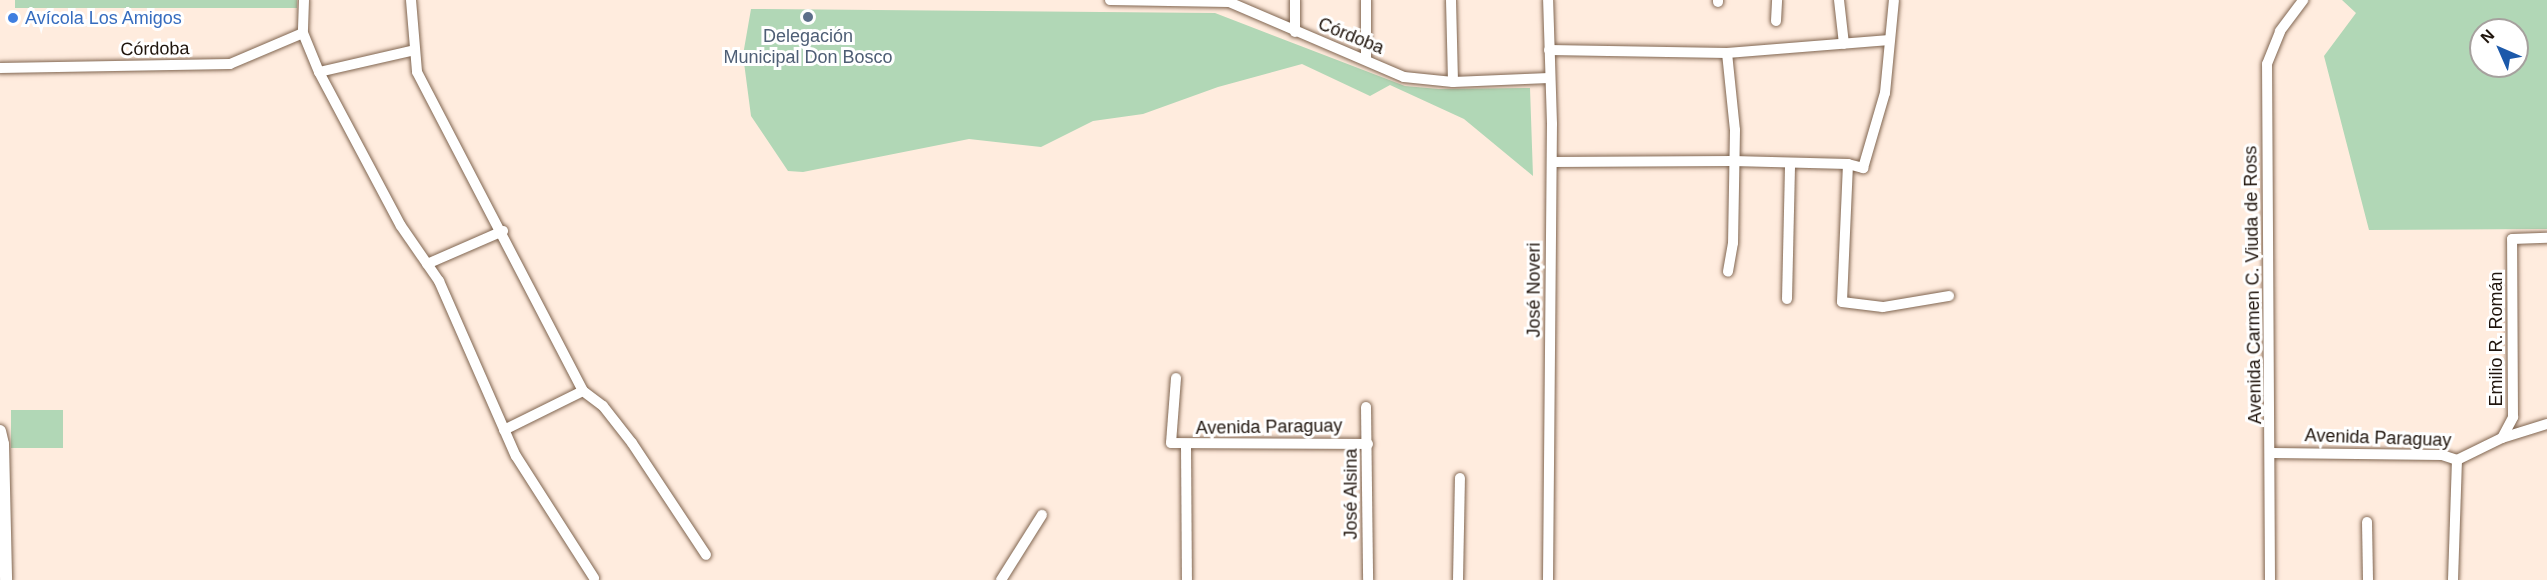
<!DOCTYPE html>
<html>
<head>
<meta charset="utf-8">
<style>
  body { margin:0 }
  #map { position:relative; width:2547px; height:580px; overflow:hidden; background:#ffecde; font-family:Arial,sans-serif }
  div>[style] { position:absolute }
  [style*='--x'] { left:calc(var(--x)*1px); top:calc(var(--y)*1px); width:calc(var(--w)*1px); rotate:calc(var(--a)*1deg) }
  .green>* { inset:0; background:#b1d7b6; transform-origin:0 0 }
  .roads { filter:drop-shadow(0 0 2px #806550) drop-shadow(0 0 2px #806550) }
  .minor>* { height:10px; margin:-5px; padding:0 5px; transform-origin:5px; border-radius:5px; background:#fff }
  .major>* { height:12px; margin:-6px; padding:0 6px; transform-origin:6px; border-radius:6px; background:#fff }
  .dots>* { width:16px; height:16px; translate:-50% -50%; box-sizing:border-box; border:3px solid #fff; border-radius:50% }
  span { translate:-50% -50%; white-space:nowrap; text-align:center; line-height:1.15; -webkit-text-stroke:6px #fff; paint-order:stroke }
  .shop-label { font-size:18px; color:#366cbe }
  .left { translate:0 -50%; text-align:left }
  .street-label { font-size:18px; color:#20150d }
  .service-label { font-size:18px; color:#4e5e75 }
  .north { position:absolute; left:2469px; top:18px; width:60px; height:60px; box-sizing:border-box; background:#fff; border:2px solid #a6a19e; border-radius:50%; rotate:315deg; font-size:16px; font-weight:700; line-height:24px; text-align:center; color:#20150d }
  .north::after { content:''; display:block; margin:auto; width:21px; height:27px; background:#1c59aa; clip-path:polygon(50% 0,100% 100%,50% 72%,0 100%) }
</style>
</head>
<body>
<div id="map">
  <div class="green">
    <i style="left:15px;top:0;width:282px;height:8px"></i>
    <i style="clip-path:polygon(evenodd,2342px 0,2547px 0,2547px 229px,2369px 230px,2324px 56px,2356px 13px,2342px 0,2481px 30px,2517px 30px,2517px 66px,2481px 66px,2481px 30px)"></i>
    <i style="clip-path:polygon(751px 9px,1215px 13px,1405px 86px,1439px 89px,1530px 88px,1533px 176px,1464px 119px,1390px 85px,1370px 96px,1302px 64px,1218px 87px,1143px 114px,1093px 121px,1041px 147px,969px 139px,803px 172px,788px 171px,751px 116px,743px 55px)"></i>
    <i style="left:11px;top:410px;width:52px;height:38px"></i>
  </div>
  <div class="roads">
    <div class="minor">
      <i style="--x:304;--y:0;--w:33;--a:92"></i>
      <i style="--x:303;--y:33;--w:42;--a:67.7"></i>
      <i style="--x:319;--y:72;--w:174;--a:62"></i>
      <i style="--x:401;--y:226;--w:67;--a:55.4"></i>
      <i style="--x:439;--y:281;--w:191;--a:66.3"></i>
      <i style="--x:516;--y:456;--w:145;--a:57.4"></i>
      <i style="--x:411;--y:0;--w:72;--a:85.2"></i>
      <i style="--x:417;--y:72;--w:360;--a:62.5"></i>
      <i style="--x:583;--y:391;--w:25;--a:37"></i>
      <i style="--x:603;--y:406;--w:47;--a:51.9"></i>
      <i style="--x:632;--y:443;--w:134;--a:56.5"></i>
      <i style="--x:1110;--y:0;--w:119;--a:1"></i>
      <i style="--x:1229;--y:2;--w:190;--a:23.2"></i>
      <i style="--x:1404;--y:77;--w:49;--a:5.8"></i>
      <i style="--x:1453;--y:82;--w:96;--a:-2.4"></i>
      <i style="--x:1295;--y:0;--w:32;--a:90"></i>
      <i style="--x:1366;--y:0;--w:59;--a:90"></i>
      <i style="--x:1451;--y:0;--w:82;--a:88.6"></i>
      <i style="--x:1839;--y:0;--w:44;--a:83.5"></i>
      <i style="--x:1718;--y:2;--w:2;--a:-90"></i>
      <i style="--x:1776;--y:21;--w:21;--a:-87"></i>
      <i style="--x:1549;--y:50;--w:178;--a:1"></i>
      <i style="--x:1727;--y:53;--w:163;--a:-4.6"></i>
      <i style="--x:1727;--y:53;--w:77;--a:84.1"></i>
      <i style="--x:1735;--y:130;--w:113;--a:91"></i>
      <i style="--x:1733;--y:243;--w:29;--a:100"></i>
      <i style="--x:0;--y:68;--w:230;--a:-1"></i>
      <i style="--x:230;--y:64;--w:79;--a:-23"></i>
      <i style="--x:319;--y:72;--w:98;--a:-12.9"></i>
      <i style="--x:1552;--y:162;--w:181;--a:-0.3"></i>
      <i style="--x:1733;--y:161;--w:115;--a:1.5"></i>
      <i style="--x:1848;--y:164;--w:16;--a:15"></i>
      <i style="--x:1863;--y:168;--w:78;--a:-73.7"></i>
      <i style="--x:1885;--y:93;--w:93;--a:-84.5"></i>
      <i style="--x:1848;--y:164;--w:138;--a:92.5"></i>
      <i style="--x:1842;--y:302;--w:41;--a:7"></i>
      <i style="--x:1883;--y:307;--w:67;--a:-9.5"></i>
      <i style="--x:427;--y:264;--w:83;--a:-23.5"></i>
      <i style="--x:1787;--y:299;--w:136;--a:-88.7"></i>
      <i style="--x:1176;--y:378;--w:65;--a:94.4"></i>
      <i style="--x:1171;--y:443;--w:197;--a:0.3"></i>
      <i style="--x:1366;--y:407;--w:173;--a:89.3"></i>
      <i style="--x:504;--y:430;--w:88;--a:-26.3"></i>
      <i style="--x:2502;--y:438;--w:24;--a:-62"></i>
      <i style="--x:2513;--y:417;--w:178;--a:-90.3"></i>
      <i style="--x:2512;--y:239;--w:35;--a:-2"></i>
      <i style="--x:1186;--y:446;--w:134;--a:89.6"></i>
      <i style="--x:2272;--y:453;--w:170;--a:0.7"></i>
      <i style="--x:2442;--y:455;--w:16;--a:18"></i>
      <i style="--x:2457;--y:460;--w:50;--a:-26.1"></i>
      <i style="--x:2502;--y:438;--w:47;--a:-17.3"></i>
      <i style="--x:2367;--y:522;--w:58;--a:89"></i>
      <i style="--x:1001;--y:580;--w:77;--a:-57.8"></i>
      <i style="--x:1458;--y:580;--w:102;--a:-88.9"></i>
      <i style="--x:1548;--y:580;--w:456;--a:-89.5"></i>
      <i style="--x:1552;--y:124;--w:124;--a:-91.8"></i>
      <i style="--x:2270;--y:580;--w:516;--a:-90.33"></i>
      <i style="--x:2267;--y:64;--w:35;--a:-68"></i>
      <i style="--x:2280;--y:31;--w:39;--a:-53"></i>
      <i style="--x:2453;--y:580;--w:120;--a:-88.1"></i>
    </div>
    <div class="major">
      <i style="--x:0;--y:431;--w:13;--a:77"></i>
      <i style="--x:3;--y:444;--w:136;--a:88.7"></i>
    </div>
  </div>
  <div class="dots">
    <i style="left:808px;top:17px;background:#5c6f8a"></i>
    <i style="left:13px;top:18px;background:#3f7fe0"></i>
  </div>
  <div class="shop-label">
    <span class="left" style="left:25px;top:18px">Avícola Los Amigos</span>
  </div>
  <div class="street-label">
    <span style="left:1351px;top:36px;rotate:22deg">Córdoba</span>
    <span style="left:155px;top:49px;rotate:-1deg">Córdoba</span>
    <span style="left:2253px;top:285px;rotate:-91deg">Avenida Carmen C. Viuda de Ross</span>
    <span style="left:1534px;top:290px;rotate:-90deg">José Noveri</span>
    <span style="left:2496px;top:339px;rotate:-90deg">Emilio R. Román</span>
    <span style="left:1269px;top:427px;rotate:-1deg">Avenida Paraguay</span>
    <span style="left:2378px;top:438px;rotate:2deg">Avenida Paraguay</span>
    <span style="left:1351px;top:494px;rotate:-90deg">José Alsina</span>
  </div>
  <div class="service-label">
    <span style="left:808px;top:47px">Delegación<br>Municipal Don Bosco</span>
  </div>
  <div class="north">N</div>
</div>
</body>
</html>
